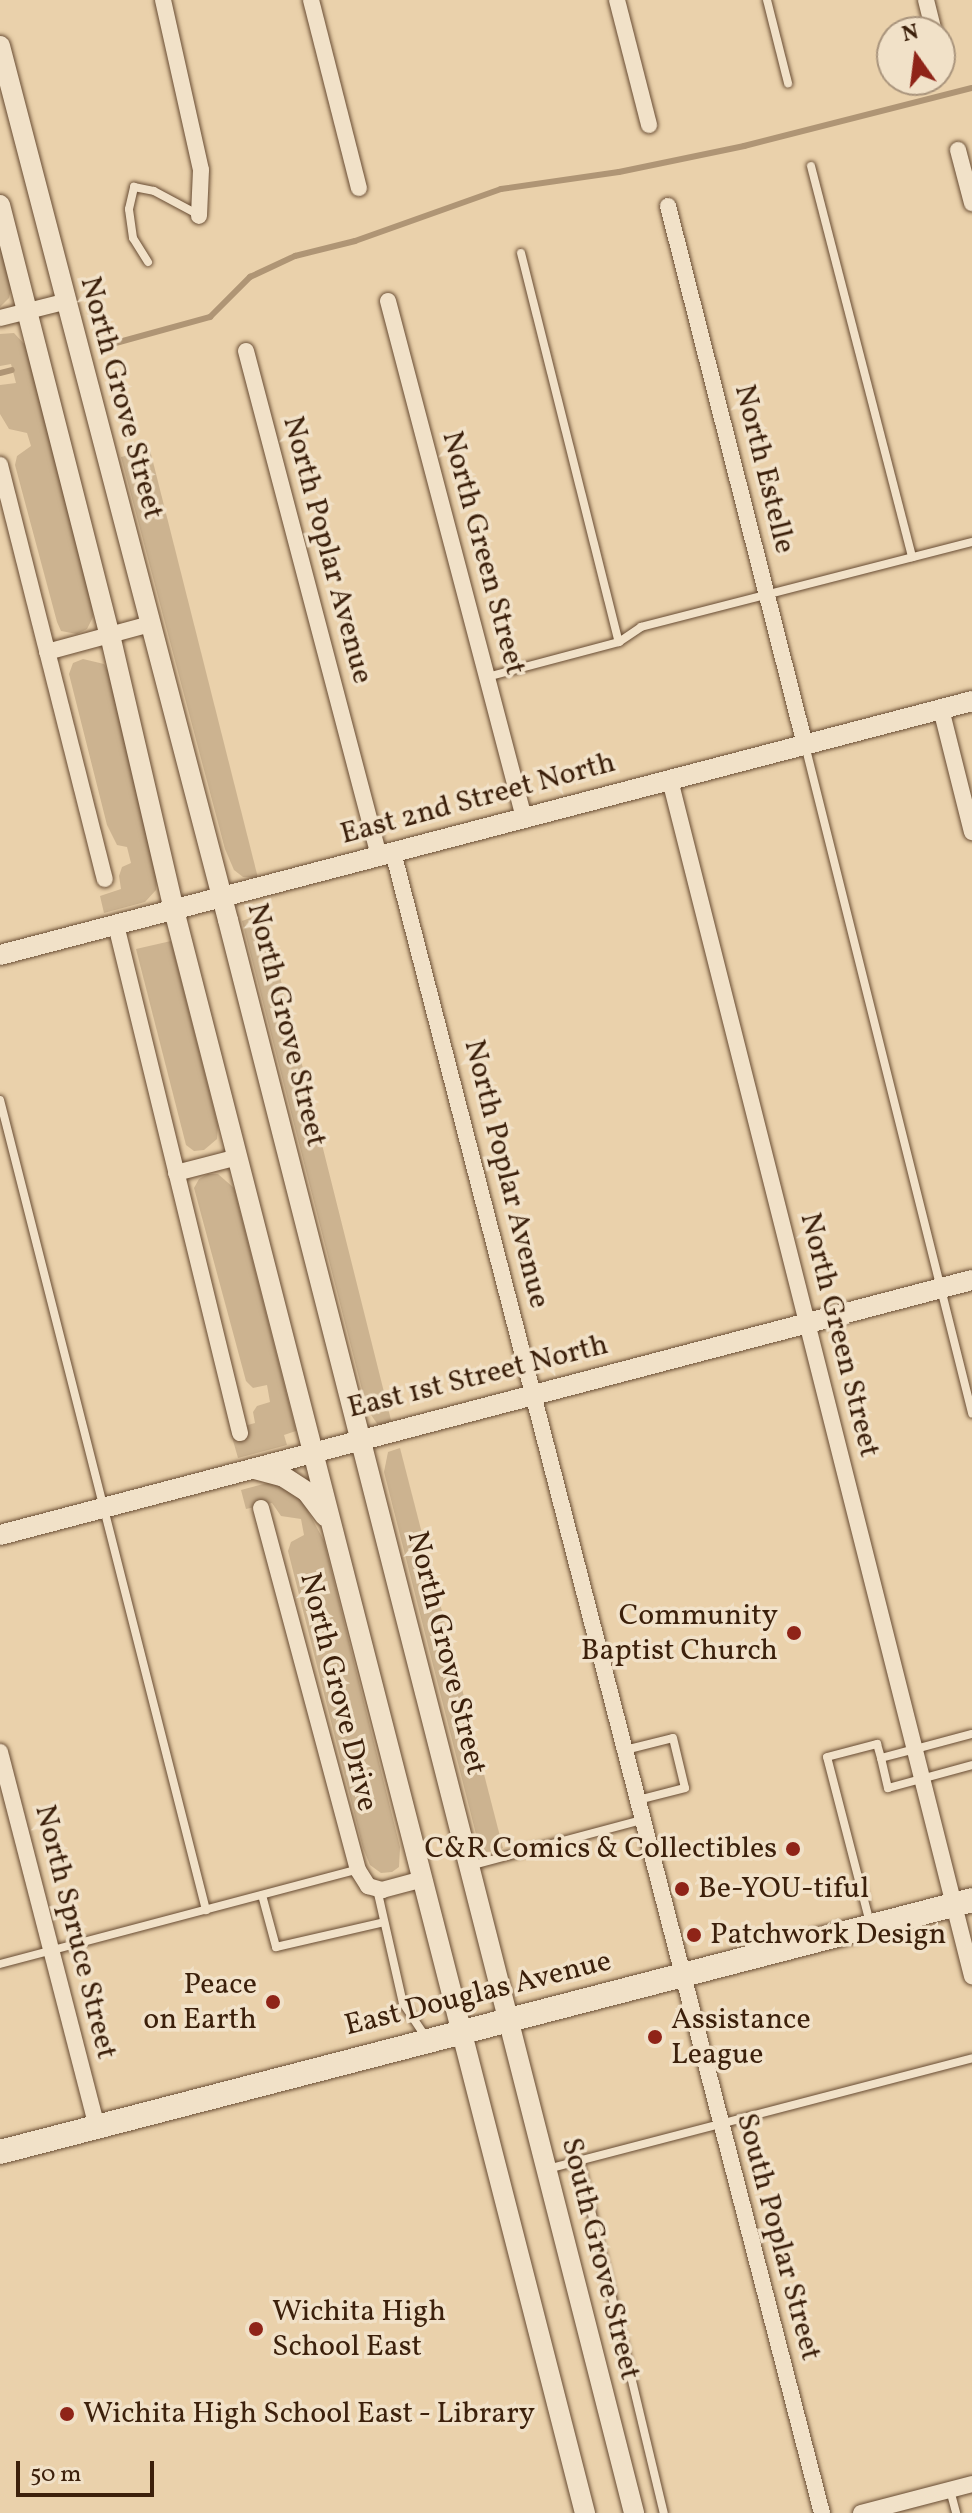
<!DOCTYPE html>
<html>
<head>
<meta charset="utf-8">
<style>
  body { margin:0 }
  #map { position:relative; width:972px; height:2513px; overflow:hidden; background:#ead1ab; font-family:Vollkorn,serif }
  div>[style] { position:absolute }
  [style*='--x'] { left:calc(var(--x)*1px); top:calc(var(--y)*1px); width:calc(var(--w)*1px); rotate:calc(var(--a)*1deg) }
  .green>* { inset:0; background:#ccb390 }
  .stream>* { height:6px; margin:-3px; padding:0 3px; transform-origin:3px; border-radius:3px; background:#af9575 }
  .roads { filter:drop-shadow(0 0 2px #684c33) drop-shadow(0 0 2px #684c33) }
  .service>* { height:8px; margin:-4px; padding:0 4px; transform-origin:4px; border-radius:4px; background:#f1e1c8 }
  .minor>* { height:16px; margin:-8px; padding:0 8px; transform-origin:8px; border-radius:8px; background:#f1e1c8 }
  .tertiary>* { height:20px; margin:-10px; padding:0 10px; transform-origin:10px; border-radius:10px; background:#f1e1c8 }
  .secondary>* { height:24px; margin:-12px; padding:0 12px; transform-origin:12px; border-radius:12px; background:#f1e1c8 }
  .dots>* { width:22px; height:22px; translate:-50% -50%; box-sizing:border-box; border:4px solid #f1e1c8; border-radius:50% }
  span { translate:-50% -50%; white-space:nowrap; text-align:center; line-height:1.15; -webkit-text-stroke:7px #f1e1c8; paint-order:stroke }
  .street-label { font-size:30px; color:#3c200b }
  .poi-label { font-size:30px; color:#3c200b }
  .right { translate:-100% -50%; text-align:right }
  .left { translate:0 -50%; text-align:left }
  .north { position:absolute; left:876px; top:16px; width:80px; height:80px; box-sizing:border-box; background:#f1e1c8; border:2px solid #a9947c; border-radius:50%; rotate:346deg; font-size:22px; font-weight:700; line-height:32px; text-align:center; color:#3c200b }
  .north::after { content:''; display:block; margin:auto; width:28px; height:36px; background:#8f2418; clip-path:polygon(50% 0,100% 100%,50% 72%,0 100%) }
  .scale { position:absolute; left:16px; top:2461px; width:138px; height:36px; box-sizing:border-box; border:4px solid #3c200b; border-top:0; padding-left:10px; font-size:24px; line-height:28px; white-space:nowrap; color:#3c200b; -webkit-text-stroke:6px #f1e1c8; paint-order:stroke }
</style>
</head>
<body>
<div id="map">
  <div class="green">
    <i style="clip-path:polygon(0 241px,12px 285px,9px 298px,0 307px)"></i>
    <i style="clip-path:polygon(14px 333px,26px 346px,92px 602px,93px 617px,87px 629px,77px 634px,61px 631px,57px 622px,15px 465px,17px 456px,31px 446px,27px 433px,9px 429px,0 414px,0 385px,16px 383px,11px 364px,0 366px,0 334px)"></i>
    <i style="clip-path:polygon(150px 450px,258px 878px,243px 877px,234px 870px,225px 849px,121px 457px)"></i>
    <i style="clip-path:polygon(83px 659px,104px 664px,110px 675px,157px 878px,156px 890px,145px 902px,104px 913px,100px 896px,121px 889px,119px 876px,122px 867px,131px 863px,127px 847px,117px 845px,107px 825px,69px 674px,73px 663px)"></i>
    <i style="clip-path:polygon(262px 905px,392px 1424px,378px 1425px,367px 1409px,242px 921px,253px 917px,251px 908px)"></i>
    <i style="clip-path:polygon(171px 941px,218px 1126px,217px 1139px,204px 1150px,194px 1151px,186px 1145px,136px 949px)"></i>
    <i style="clip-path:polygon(208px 1174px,218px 1174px,234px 1188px,296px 1431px,284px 1435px,287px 1445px,238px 1458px,230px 1430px,255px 1423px,253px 1412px,257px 1406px,270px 1402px,267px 1385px,253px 1388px,246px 1381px,194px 1188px,199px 1179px)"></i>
    <i style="clip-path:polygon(400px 1448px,503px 1848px,493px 1851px,485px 1852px,479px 1846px,384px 1472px,388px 1452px)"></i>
    <i style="clip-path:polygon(271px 1482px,301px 1498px,324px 1541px,400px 1847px,399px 1867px,392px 1872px,381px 1873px,370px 1865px,363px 1848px,288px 1551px,291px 1542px,304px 1535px,301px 1519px,281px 1516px,272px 1503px,246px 1509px,241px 1490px)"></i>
  </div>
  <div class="stream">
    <i style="--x:112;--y:344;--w:102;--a:-15.4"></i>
    <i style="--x:210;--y:317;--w:57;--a:-45"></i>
    <i style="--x:250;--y:277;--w:50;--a:-25"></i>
    <i style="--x:295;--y:256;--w:62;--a:-14"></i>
    <i style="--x:355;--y:241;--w:155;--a:-19.6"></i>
    <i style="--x:501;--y:189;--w:119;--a:-8.2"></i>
    <i style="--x:619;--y:172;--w:128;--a:-11.7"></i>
    <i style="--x:744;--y:146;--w:235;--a:-14.3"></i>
    <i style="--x:0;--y:373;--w:12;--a:-14"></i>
  </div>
  <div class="roads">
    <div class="service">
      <i style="--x:767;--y:0;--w:86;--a:75.8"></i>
      <i style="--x:811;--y:166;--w:404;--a:75.5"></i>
      <i style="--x:521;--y:253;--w:401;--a:75.9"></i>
      <i style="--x:148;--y:262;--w:28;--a:-122"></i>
      <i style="--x:133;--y:238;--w:29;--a:-98"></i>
      <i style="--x:129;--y:209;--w:23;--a:-77"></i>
      <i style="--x:134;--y:187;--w:20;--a:11"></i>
      <i style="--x:154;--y:191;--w:51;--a:28.1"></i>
      <i style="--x:487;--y:677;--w:137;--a:-14.9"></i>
      <i style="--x:619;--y:642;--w:27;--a:-34"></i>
      <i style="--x:641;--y:627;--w:342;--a:-14.4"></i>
      <i style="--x:805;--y:745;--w:689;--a:75.96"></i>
      <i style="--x:0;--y:1100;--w:836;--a:75.73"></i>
      <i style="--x:625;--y:1750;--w:49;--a:-14"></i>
      <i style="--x:673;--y:1738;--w:51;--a:76.5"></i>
      <i style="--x:685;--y:1788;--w:49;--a:165.7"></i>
      <i style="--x:881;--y:1758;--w:31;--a:77"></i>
      <i style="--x:888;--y:1788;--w:87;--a:-15.3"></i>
      <i style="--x:469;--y:1866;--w:179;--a:-14.9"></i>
      <i style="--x:377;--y:1889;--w:117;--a:77.2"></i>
      <i style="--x:403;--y:2003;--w:43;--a:56.3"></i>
      <i style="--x:262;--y:1895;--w:54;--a:74.9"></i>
      <i style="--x:276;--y:1947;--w:111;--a:-13"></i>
      <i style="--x:870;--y:1923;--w:171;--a:-104.5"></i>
      <i style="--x:827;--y:1757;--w:52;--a:-14.6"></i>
      <i style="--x:877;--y:1744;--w:15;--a:74"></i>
      <i style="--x:881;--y:1758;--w:94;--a:-14.8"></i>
      <i style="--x:0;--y:1964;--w:369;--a:-14.8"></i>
      <i style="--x:579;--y:2160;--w:363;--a:76.5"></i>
      <i style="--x:547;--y:2169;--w:439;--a:-14.6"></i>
      <i style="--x:950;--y:2490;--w:24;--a:75"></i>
    </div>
    <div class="minor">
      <i style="--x:163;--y:0;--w:174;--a:77.4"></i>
      <i style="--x:201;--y:170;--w:46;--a:92.5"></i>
      <i style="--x:311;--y:0;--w:194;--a:75.7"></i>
      <i style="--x:617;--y:0;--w:129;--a:75.6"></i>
      <i style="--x:926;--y:0;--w:33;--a:76"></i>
      <i style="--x:958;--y:150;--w:55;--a:75.2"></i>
      <i style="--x:668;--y:206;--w:556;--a:75.74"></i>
      <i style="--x:388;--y:301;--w:535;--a:75.26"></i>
      <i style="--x:0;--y:318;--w:66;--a:-14"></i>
      <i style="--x:246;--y:351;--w:522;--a:75.25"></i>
      <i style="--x:0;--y:465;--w:427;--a:75.8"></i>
      <i style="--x:47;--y:652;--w:107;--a:-15.2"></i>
      <i style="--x:941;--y:709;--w:127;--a:75.9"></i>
      <i style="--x:670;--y:780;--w:1234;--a:75.83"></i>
      <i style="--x:393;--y:852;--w:1716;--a:75.52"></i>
      <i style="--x:116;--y:925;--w:523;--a:76.28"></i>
      <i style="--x:176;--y:1173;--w:64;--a:-14.5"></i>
      <i style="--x:261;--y:1508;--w:375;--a:75"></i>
      <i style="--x:358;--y:1870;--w:19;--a:58"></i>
      <i style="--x:368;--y:1886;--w:15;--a:16"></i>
      <i style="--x:382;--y:1890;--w:42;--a:-15"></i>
      <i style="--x:0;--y:1752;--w:386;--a:75.5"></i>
      <i style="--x:861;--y:2513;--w:115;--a:-14.6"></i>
    </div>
    <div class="tertiary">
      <i style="--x:0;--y:46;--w:903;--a:75.38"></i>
      <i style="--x:228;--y:920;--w:1644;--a:75.7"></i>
      <i style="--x:0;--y:205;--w:444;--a:75.7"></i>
      <i style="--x:110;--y:635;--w:282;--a:76.9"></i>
      <i style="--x:174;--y:910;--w:1655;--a:75.62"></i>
      <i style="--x:0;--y:955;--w:1005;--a:-14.64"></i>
      <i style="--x:255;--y:1469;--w:30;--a:15"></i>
      <i style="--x:284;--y:1477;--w:27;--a:33"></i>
      <i style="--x:307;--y:1492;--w:30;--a:53"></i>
      <i style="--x:0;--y:1535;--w:1005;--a:-14.7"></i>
    </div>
    <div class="secondary">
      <i style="--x:0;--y:2152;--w:1004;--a:-14.53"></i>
    </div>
  </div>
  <div class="dots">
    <i style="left:794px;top:1633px;background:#8f2418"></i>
    <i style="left:793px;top:1849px;background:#8f2418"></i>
    <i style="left:682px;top:1889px;background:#8f2418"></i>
    <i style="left:694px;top:1935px;background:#8f2418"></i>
    <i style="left:273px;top:2002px;background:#8f2418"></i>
    <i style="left:655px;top:2037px;background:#8f2418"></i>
    <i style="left:256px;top:2329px;background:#8f2418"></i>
    <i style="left:67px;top:2414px;background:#8f2418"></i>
  </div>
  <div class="street-label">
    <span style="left:121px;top:398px;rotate:75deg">North Grove Street</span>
    <span style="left:764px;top:469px;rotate:76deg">North Estelle</span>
    <span style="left:327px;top:550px;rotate:75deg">North Poplar Avenue</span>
    <span style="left:483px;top:553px;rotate:75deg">North Green Street</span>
    <span style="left:478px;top:799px;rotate:-15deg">East 2nd Street North</span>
    <span style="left:286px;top:1025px;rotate:76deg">North Grove Street</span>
    <span style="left:506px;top:1174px;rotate:76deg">North Poplar Avenue</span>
    <span style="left:839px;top:1335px;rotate:76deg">North Green Street</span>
    <span style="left:478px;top:1377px;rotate:-14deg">East 1st Street North</span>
    <span style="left:446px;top:1653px;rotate:76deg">North Grove Street</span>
    <span style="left:338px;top:1692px;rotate:76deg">North Grove Drive</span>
    <span style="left:75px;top:1932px;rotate:76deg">North Spruce Street</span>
    <span style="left:478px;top:1994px;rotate:-14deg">East Douglas Avenue</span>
    <span style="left:778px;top:2237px;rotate:75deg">South Poplar Street</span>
    <span style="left:600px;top:2259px;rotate:76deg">South Grove Street</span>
  </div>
  <div class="poi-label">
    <span class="right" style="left:778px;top:1633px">Community<br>Baptist Church</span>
    <span class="right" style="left:777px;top:1849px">C&amp;R Comics &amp; Collectibles</span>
    <span class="left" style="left:698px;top:1889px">Be-YOU-tiful</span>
    <span class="left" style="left:710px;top:1935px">Patchwork Design</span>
    <span class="right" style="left:257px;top:2002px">Peace<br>on Earth</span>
    <span class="left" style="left:671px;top:2037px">Assistance<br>League</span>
    <span class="left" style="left:272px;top:2329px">Wichita High<br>School East</span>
    <span class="left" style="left:83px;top:2414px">Wichita High School East - Library</span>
  </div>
  <div class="north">N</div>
  <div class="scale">50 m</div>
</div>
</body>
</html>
